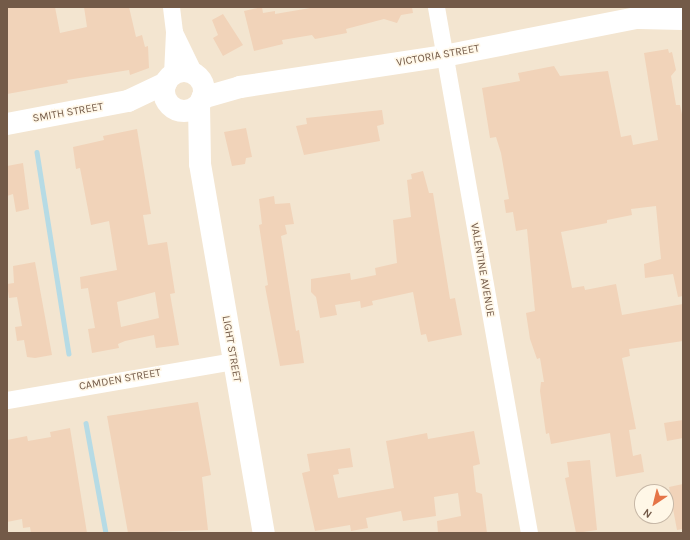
<!DOCTYPE html>
<html>
<head>
<meta charset="utf-8">
<style>
  body { margin:0 }
  #map { position:relative; width:690px; height:540px; overflow:hidden; background:#fcf3e1; font-family:Karla,sans-serif }
  div>[style] { position:absolute }
  [style*='--x'] { left:calc(var(--x)*1px); top:calc(var(--y)*1px); width:calc(var(--w)*1px); rotate:calc(var(--a)*1deg) }
  .residential>* { inset:0; background:#f3e5d0 }
  .stream>* { height:4.5px; margin:-2.25px; padding:0 2.25px; transform-origin:2.25px; border-radius:2.25px; background:#b6dbe5 }
  .building>* { inset:0; background:#f1d3b9 }
  .street>* { height:17px; margin:-8.5px; padding:0 8.5px; transform-origin:8.5px; border-radius:8.5px; background:#fff }
  .secondary>* { height:22px; margin:-11px; padding:0 11px; transform-origin:11px; border-radius:11px; background:#fff }
  .secondary>.ring { margin:-11px; padding:0; box-sizing:content-box; background:none; border:22px solid #fff; border-radius:50% }
  span { translate:-50% -50%; white-space:nowrap; text-align:center; line-height:1.15; -webkit-text-stroke:3px #fff7e7; paint-order:stroke }
  .street-label { font-size:11px; color:#735a48 }
  .frame { position:absolute; inset:0; border:8px solid #735a48; pointer-events:none }
  .north { position:absolute; left:634px; top:484px; width:40px; height:40px; box-sizing:border-box; background:#fff7e7; border:1px solid #c7b8a7; border-radius:50%; rotate:215deg; font-size:11px; font-weight:700; line-height:16px; text-align:center; color:#735a48 }
  .north::after { content:''; display:block; margin:auto; width:14px; height:18px; background:#e57447; clip-path:polygon(50% 0,100% 100%,50% 72%,0 100%) }
</style>
</head>
<body>
<div id="map">
  <div class="residential">
    <i style="clip-path:polygon(evenodd,7px 7px,683px 7px,683px 533px,7px 533px,7px 7px,642px 492px,666px 492px,666px 516px,642px 516px,642px 492px)"></i>
  </div>
  <div class="stream">
    <i style="--x:37;--y:152;--w:204;--a:81"></i>
    <i style="--x:86;--y:423;--w:112;--a:79.7"></i>
  </div>
  <div class="building">
    <i style="clip-path:polygon(7px 7px,55px 7px,60px 33px,87px 27px,84px 7px,129px 7px,136px 37px,142px 35px,145px 47px,148px 46px,149px 68px,130px 75px,129px 70px,67px 80px,68px 83px,7px 94px)"></i>
    <i style="clip-path:polygon(262px 7px,263px 13px,275px 11px,275px 14px,316px 7px,412px 7px,413px 13px,401px 15px,397px 23px,384px 19px,346px 29px,347px 33px,315px 39px,312px 35px,282px 40px,283px 44px,254px 51px,244px 11px)"></i>
    <i style="clip-path:polygon(223px 14px,243px 45px,223px 56px,213px 38px,218px 35px,212px 20px)"></i>
    <i style="clip-path:polygon(668px 49px,669px 53px,672px 52px,676px 70px,671px 76px,676px 105px,680px 105px,683px 119px,683px 296px,678px 297px,673px 274px,645px 278px,644px 264px,661px 259px,656px 206px,631px 209px,632px 215px,607px 220px,607px 223px,561px 232px,572px 288px,584px 286px,585px 290px,616px 284px,622px 315px,683px 304px,683px 341px,629px 349px,630px 356px,622px 358px,636px 429px,629px 430px,633px 456px,641px 454px,644px 472px,616px 477px,610px 433px,551px 444px,549px 433px,546px 434px,540px 391px,541px 382px,544px 382px,540px 358px,537px 359px,530px 339px,526px 313px,535px 311px,527px 229px,516px 231px,513px 212px,506px 213px,504px 200px,509px 199px,501px 153px,496px 137px,490px 138px,482px 88px,520px 81px,518px 73px,554px 66px,560px 76px,608px 71px,621px 137px,631px 135px,633px 145px,658px 140px,644px 53px)"></i>
    <i style="clip-path:polygon(382px 110px,384px 124px,377px 126px,380px 141px,304px 155px,296px 126px,307px 124px,306px 118px)"></i>
    <i style="clip-path:polygon(246px 128px,252px 157px,246px 158px,245px 164px,232px 166px,224px 132px)"></i>
    <i style="clip-path:polygon(evenodd,137px 129px,151px 214px,143px 215px,148px 245px,167px 242px,175px 293px,170px 294px,179px 345px,156px 348px,154px 335px,125px 341px,118px 344px,119px 348px,92px 353px,88px 329px,95px 328px,88px 288px,81px 289px,80px 277px,117px 270px,109px 221px,91px 225px,80px 168px,76px 169px,73px 147px,104px 140px,103px 136px,137px 129px,155px 292px,159px 318px,121px 327px,117px 302px,155px 292px)"></i>
    <i style="clip-path:polygon(23px 163px,29px 209px,16px 212px,13px 194px,7px 196px,7px 166px)"></i>
    <i style="clip-path:polygon(423px 171px,429px 193px,433px 193px,450px 299px,455px 298px,462px 335px,428px 342px,426px 334px,421px 335px,413px 292px,372px 301px,373px 305px,361px 308px,360px 301px,335px 305px,337px 315px,320px 318px,316px 297px,311px 292px,311px 279px,350px 273px,351px 280px,376px 275px,375px 268px,397px 263px,393px 220px,411px 217px,407px 180px,412px 179px,411px 174px)"></i>
    <i style="clip-path:polygon(274px 196px,275px 204px,290px 203px,294px 224px,285px 225px,287px 234px,281px 236px,296px 331px,299px 330px,304px 363px,280px 366px,265px 286px,268px 285px,259px 225px,262px 224px,259px 199px)"></i>
    <i style="clip-path:polygon(35px 262px,52px 355px,35px 358px,27px 357px,24px 340px,17px 341px,15px 327px,22px 326px,17px 297px,9px 298px,7px 284px,14px 283px,13px 266px)"></i>
    <i style="clip-path:polygon(198px 402px,211px 475px,202px 477px,208px 530px,128px 533px,107px 416px)"></i>
    <i style="clip-path:polygon(683px 420px,683px 438px,667px 441px,664px 423px)"></i>
    <i style="clip-path:polygon(70px 428px,87px 533px,31px 533px,30px 527px,23px 528px,22px 519px,7px 522px,7px 440px,27px 436px,28px 441px,51px 437px,50px 432px)"></i>
    <i style="clip-path:polygon(474px 431px,480px 464px,473px 466px,476px 492px,482px 494px,487px 533px,438px 533px,437px 521px,461px 516px,458px 493px,434px 497px,436px 516px,403px 521px,401px 511px,366px 518px,368px 528px,351px 531px,350px 525px,315px 531px,302px 473px,310px 471px,307px 454px,350px 448px,353px 467px,338px 469px,339px 474px,333px 475px,338px 498px,394px 488px,386px 441px,427px 433px,428px 439px)"></i>
    <i style="clip-path:polygon(590px 460px,597px 530px,576px 533px,565px 478px,569px 477px,567px 462px)"></i>
    <i style="clip-path:polygon(683px 484px,683px 529px,677px 530px,669px 487px)"></i>
  </div>
  <div class="street">
    <i style="--x:171;--y:7;--w:25;--a:83"></i>
    <i style="--x:174;--y:32;--w:43;--a:92.7"></i>
    <i style="--x:436;--y:7;--w:534;--a:79.97"></i>
    <i style="--x:174;--y:32;--w:48;--a:64"></i>
    <i style="--x:7;--y:400;--w:229;--a:-9.8"></i>
  </div>
  <div class="secondary">
    <i style="--x:639;--y:18;--w:44;--a:1.3"></i>
    <i class="ring" style="left:164px;top:71px;width:18px;height:18px"></i>
    <i style="--x:202;--y:98;--w:40;--a:-16"></i>
    <i style="--x:240;--y:87;--w:206;--a:-8.6"></i>
    <i style="--x:444;--y:56;--w:196;--a:-11.2"></i>
    <i style="--x:636;--y:18;--w:26;--a:-25"></i>
    <i style="--x:199;--y:105;--w:59;--a:89"></i>
    <i style="--x:200;--y:164;--w:375;--a:80.2"></i>
    <i style="--x:7;--y:124;--w:123;--a:-10.8"></i>
    <i style="--x:128;--y:101;--w:42;--a:-25.3"></i>
  </div>
  <div class="street-label">
    <span style="left:438px;top:56px;rotate:-10deg">VICTORIA STREET</span>
    <span style="left:68px;top:113px;rotate:-10deg">SMITH STREET</span>
    <span style="left:482px;top:270px;rotate:80deg">VALENTINE AVENUE</span>
    <span style="left:231px;top:349px;rotate:80deg">LIGHT STREET</span>
    <span style="left:120px;top:380px;rotate:-10deg">CAMDEN STREET</span>
  </div>
  <div class="frame"></div>
  <div class="north">N</div>
</div>
</body>
</html>
